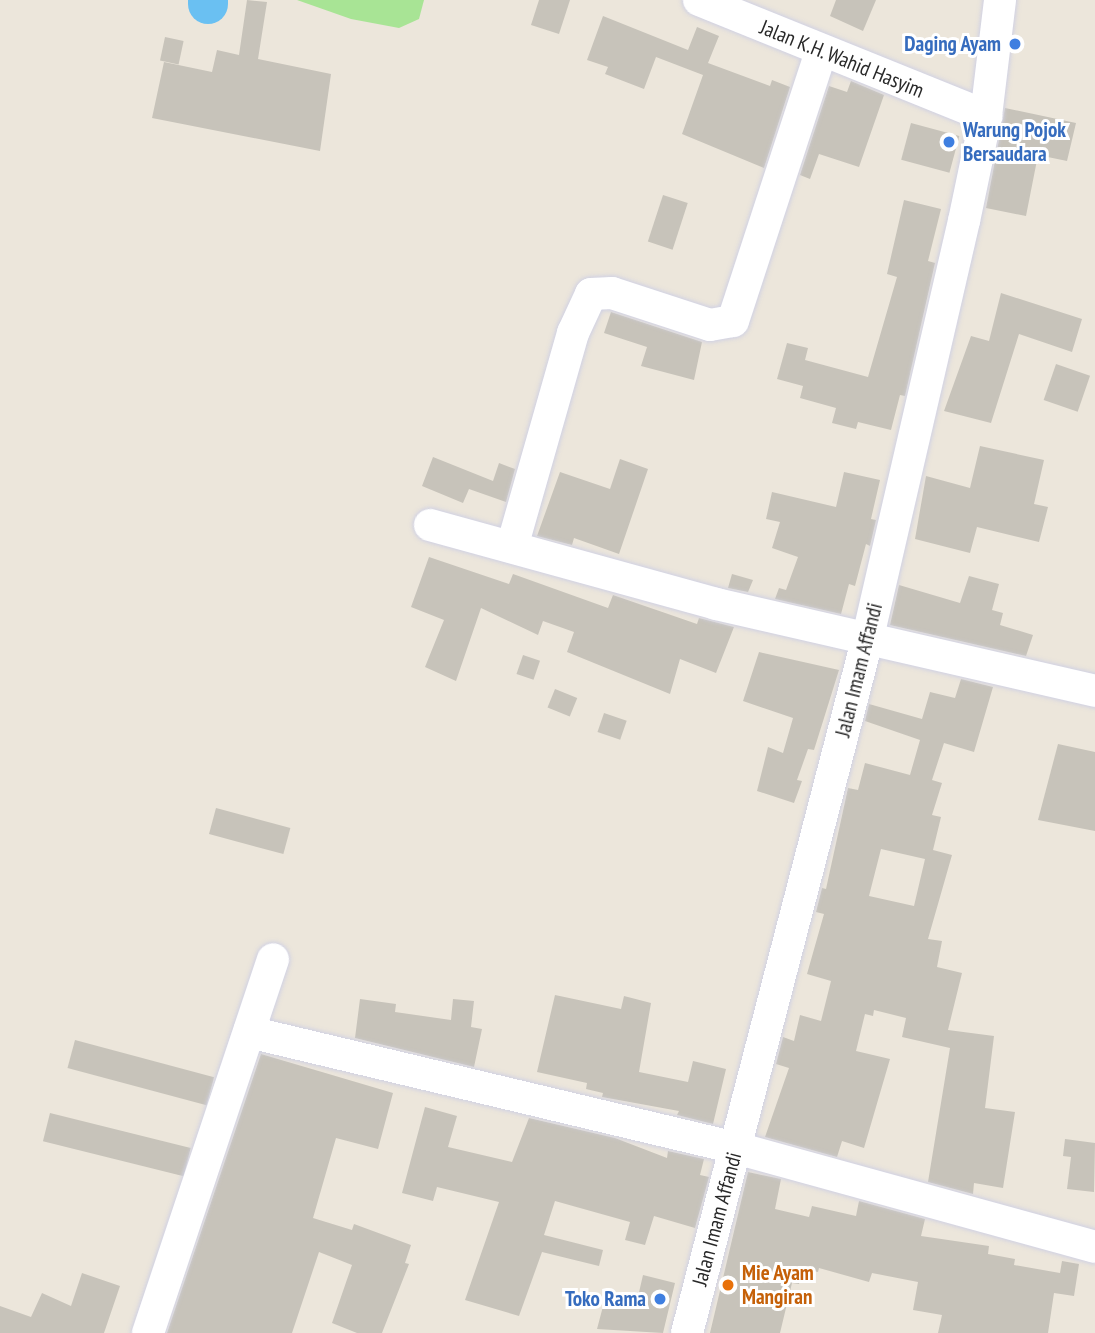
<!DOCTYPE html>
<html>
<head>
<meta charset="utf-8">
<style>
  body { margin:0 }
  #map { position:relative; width:1095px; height:1333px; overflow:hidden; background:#ece6db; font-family:"PT Sans Narrow",sans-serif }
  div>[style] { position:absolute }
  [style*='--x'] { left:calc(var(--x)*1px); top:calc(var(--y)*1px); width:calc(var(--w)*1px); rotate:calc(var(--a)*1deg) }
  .green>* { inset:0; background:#a8e495 }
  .river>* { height:40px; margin:-20px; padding:0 20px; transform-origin:20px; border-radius:20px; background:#6ac0f2 }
  .building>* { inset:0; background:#c7c3ba; transform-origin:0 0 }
  .roads { filter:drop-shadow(0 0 2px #d0d1e3) drop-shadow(0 0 2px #d0d1e3) }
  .minor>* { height:32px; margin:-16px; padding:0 16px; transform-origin:16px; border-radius:16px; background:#fff }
  .dots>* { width:19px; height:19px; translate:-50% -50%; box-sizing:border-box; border:4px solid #fff; border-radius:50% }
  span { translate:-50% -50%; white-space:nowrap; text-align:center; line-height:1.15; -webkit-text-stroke:6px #fff; paint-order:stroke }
  .shop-label { font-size:21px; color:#366cbe; font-weight:700 }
  .right { translate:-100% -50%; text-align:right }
  .left { translate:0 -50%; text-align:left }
  .street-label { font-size:21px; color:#292929 }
  .food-label { font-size:21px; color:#c56008; font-weight:700 }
</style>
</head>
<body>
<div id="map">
  <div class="green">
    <i style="clip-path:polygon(297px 0,424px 0,419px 19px,399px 28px,351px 19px)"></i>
  </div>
  <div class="river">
    <i style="--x:208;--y:4;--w:4;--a:-90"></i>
  </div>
  <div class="building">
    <i style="clip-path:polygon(247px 0,267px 2px,258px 59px,331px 74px,320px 151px,152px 118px,164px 62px,212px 72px,217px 50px,239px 55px)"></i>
    <i style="clip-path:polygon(539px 0,570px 0,559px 34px,531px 25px)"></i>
    <i style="clip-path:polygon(836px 0,876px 0,863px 31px,830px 16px)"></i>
    <i style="clip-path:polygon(603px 16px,688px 50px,697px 27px,719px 36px,708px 63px,770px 86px,772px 80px,790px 87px,764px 168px,682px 134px,703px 75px,656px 57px,644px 89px,605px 74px,608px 67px,587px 60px)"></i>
    <i style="left:165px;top:37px;width:19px;height:24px;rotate:12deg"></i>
    <i style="clip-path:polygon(851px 81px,884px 95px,859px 167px,819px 154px,810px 179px,800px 175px,829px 86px,847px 92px)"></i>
    <i style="clip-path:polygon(1005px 108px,1076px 123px,1067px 161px,1038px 155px,1026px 216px,986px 208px)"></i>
    <i style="left:911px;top:123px;width:50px;height:38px;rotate:15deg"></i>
    <i style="left:663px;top:195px;width:26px;height:49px;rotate:18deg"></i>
    <i style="clip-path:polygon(904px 200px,941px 209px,928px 261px,935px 263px,905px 396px,900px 395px,891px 430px,858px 422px,856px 429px,832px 423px,836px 408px,800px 398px,803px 386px,777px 379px,787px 343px,808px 348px,805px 360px,868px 377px,897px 277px,887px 274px)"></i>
    <i style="clip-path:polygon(1001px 293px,1082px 319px,1072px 352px,1019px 334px,991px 423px,944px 411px,971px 336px,989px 341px)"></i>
    <i style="clip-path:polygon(611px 312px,702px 342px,694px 380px,641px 366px,647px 347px,604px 333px)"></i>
    <i style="left:1056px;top:364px;width:36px;height:38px;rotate:19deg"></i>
    <i style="clip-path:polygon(980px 446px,1044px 460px,1034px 504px,1048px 507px,1039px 542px,977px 527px,970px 553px,915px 539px,926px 476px,970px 488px)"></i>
    <i style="clip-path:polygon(433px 457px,493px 481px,499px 463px,515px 469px,506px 502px,469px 489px,463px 503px,422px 486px)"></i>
    <i style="clip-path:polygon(620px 459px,648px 469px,619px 554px,574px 538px,572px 545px,537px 536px,560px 472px,610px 489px)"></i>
    <i style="clip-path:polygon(844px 472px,880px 480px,871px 519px,876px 520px,870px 546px,866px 544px,855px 586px,849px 584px,841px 614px,775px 599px,779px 588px,786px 590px,798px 557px,772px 548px,780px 522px,766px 519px,772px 492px,836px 507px)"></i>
    <i style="clip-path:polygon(429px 557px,509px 584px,513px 574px,608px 608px,613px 595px,697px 624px,699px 618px,734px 627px,716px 673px,680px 659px,670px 694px,567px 652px,574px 632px,543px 621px,538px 635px,481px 608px,456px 681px,425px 667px,444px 620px,411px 607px)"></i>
    <i style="clip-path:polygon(732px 574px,753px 580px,748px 592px,728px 588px)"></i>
    <i style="clip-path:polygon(969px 576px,999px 584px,992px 610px,1003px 613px,1000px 625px,1033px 635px,1026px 656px,890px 625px,899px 585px,960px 603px)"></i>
    <i style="clip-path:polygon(759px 652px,839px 670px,814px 750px,808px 749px,797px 780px,802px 781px,794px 803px,757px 791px,768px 747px,783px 753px,793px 718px,743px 701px)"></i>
    <i style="left:523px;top:655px;width:18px;height:20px;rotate:19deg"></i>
    <i style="clip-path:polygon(evenodd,961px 679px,993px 687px,974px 752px,944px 743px,932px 780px,942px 783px,932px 815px,941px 817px,933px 850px,952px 855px,928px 939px,942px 941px,937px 967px,962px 973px,948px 1030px,994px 1036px,985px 1108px,1015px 1112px,1003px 1188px,974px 1183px,973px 1194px,928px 1182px,950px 1048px,902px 1037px,906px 1018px,874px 1010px,873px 1016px,865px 1014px,856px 1051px,890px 1059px,864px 1148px,842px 1141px,837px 1157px,765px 1137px,789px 1068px,776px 1064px,783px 1037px,794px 1041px,800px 1015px,821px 1021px,831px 981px,807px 974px,824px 914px,816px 912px,822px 888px,826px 889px,848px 788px,858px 790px,865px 763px,910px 775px,920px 740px,865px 721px,869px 704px,922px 719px,930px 692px,955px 698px,961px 679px,881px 849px,925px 859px,914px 906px,869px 896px,881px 849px)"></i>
    <i style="left:555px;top:689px;width:24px;height:20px;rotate:22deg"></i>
    <i style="left:604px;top:713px;width:24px;height:20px;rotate:19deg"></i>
    <i style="clip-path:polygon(1058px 744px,1095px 752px,1095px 831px,1038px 820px)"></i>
    <i style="left:216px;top:808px;width:77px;height:27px;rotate:15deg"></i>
    <i style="clip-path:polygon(555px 995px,621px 1009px,624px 996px,651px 1003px,639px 1072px,688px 1082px,693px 1061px,726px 1069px,713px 1124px,677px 1115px,679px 1111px,602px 1097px,603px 1093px,586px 1089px,587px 1083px,537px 1072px)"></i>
    <i style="clip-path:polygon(360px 999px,396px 1004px,395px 1012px,451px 1020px,453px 999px,474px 1001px,471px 1027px,482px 1029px,474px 1067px,355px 1038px)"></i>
    <i style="left:75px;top:1040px;width:144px;height:29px;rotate:15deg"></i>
    <i style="clip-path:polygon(261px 1054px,393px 1093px,378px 1149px,336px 1138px,313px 1218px,352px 1230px,354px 1224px,411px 1245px,405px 1263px,409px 1264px,382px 1333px,357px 1333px,332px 1323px,352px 1265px,319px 1252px,292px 1333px,167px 1333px)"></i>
    <i style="clip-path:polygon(425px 1107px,457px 1116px,448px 1147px,512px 1162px,529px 1118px,615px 1138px,667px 1158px,668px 1151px,704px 1159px,700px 1175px,709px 1177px,695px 1228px,654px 1216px,645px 1245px,625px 1240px,630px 1222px,555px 1201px,544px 1235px,603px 1250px,599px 1266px,542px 1252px,519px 1316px,465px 1300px,499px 1202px,437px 1187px,433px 1201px,402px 1193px)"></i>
    <i style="left:50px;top:1113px;width:145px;height:29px;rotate:14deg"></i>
    <i style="clip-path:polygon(1065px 1139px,1095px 1143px,1094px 1192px,1067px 1189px,1071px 1157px,1063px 1156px)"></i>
    <i style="clip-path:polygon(748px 1172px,781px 1179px,775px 1209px,809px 1217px,812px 1206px,856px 1216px,859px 1201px,925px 1219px,921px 1236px,989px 1246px,988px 1254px,1015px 1259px,1014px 1265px,1060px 1273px,1062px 1261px,1079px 1264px,1074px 1296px,1054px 1293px,1048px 1333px,938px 1333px,942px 1315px,913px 1310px,918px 1282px,872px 1273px,869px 1282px,819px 1268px,818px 1272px,802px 1269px,799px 1284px,792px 1283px,780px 1333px,710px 1333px)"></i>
    <i style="clip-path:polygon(82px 1273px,120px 1286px,104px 1333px,0 1333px,0 1306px,31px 1317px,42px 1293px,71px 1306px)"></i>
    <i style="clip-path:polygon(643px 1275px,675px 1283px,663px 1333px,597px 1329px,606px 1295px,637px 1301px)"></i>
  </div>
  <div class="roads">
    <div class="minor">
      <i style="--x:699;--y:0;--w:310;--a:22"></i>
      <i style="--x:430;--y:525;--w:297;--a:15.4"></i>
      <i style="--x:716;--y:604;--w:389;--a:12.9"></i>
      <i style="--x:512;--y:547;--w:223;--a:-74.1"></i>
      <i style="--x:573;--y:333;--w:43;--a:-65.2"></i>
      <i style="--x:591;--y:294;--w:21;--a:-3"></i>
      <i style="--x:612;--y:293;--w:103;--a:18.1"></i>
      <i style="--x:710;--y:325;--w:23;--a:-10"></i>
      <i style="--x:733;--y:321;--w:283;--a:-71.9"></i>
      <i style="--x:249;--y:1032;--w:501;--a:13.4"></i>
      <i style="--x:736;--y:1148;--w:372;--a:15.4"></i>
      <i style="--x:148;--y:1333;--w:394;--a:-71.5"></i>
      <i style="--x:687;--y:1333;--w:715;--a:-75.42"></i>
      <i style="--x:867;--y:641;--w:431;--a:-77"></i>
      <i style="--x:964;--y:221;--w:107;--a:-78.2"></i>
      <i style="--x:986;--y:116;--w:117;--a:-83.1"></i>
    </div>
  </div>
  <div class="dots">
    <i style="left:1015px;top:44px;background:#3f7fe0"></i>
    <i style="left:949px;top:142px;background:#3f7fe0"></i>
    <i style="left:728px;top:1285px;background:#e8710a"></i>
    <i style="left:660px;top:1299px;background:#3f7fe0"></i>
  </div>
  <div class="shop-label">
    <span class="right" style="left:1001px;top:44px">Daging Ayam</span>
    <span class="left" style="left:963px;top:142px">Warung Pojok<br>Bersaudara</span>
    <span class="right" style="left:646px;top:1299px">Toko Rama</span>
  </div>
  <div class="street-label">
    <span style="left:842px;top:59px;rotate:22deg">Jalan K.H. Wahid Hasyim</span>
    <span style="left:859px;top:670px;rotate:-76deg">Jalan Imam Affandi</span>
    <span style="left:717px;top:1219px;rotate:-75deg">Jalan Imam Affandi</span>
  </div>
  <div class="food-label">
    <span class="left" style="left:742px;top:1285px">Mie Ayam<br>Mangiran</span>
  </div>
</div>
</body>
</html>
